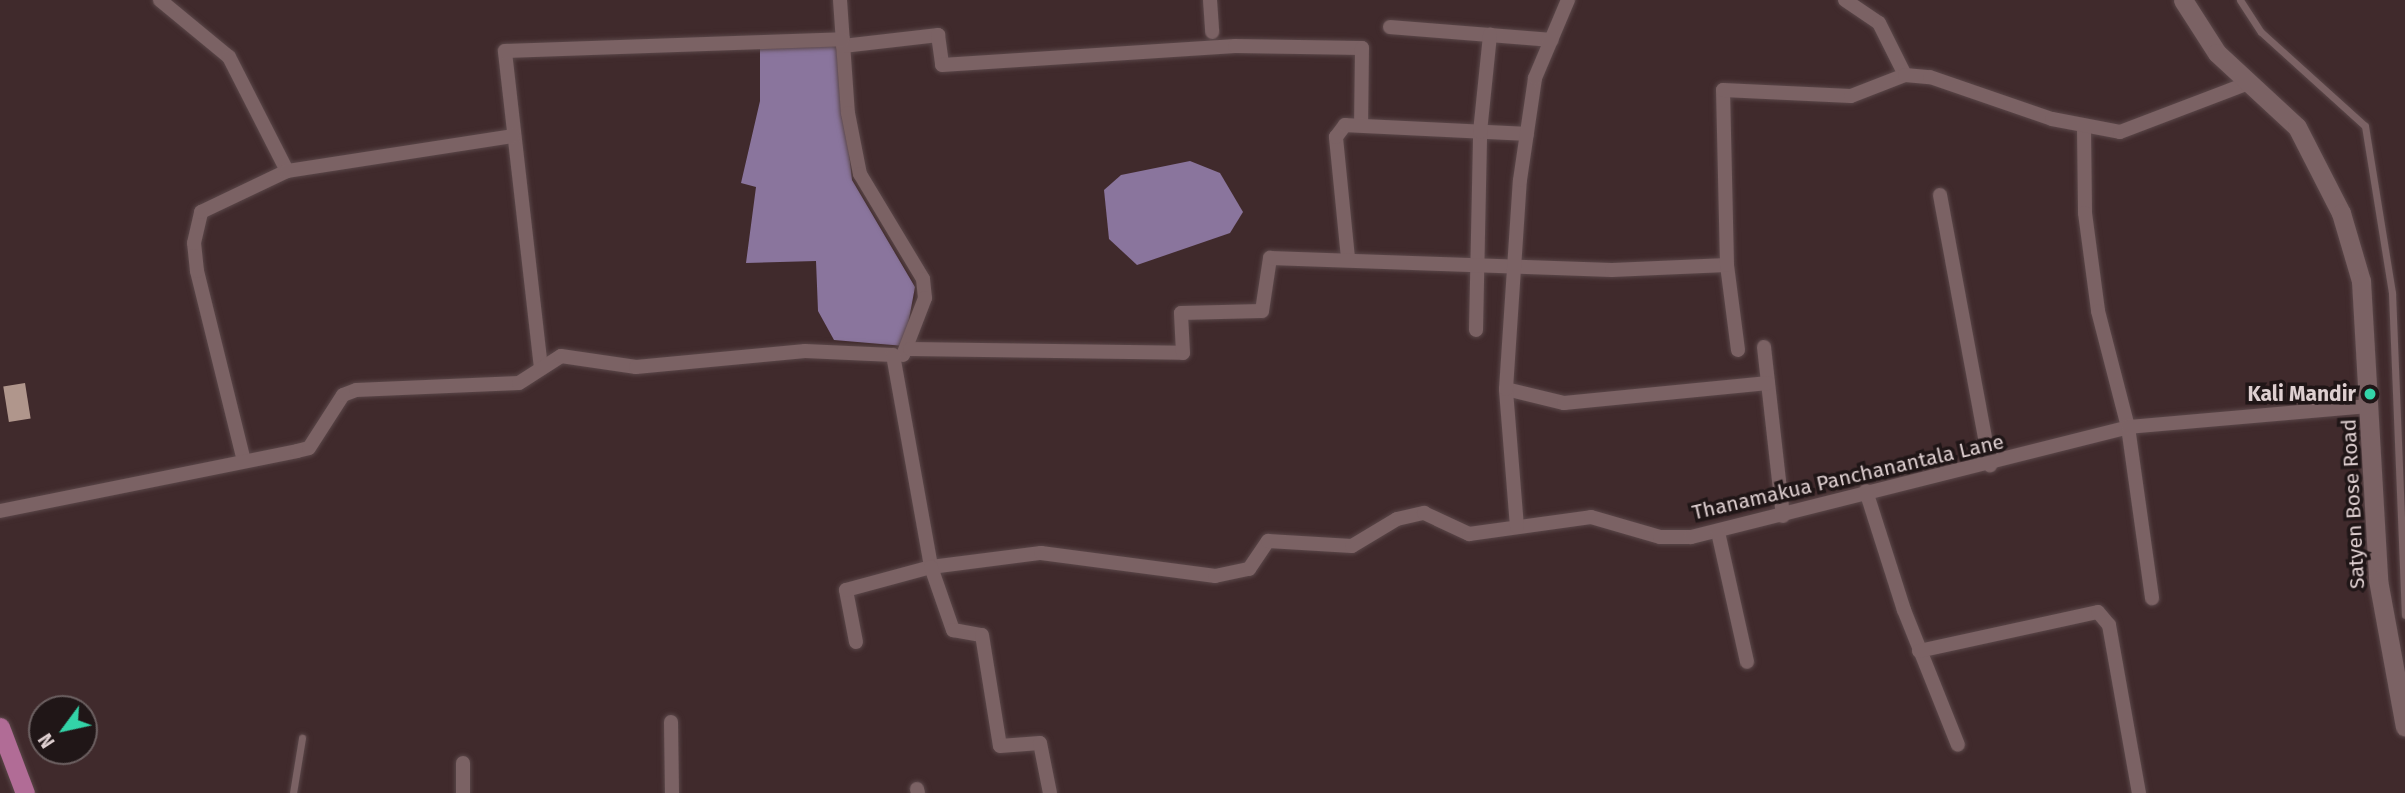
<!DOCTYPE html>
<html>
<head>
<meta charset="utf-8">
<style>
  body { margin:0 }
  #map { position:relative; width:2405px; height:793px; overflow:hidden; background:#402a2c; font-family:"Fira Sans",sans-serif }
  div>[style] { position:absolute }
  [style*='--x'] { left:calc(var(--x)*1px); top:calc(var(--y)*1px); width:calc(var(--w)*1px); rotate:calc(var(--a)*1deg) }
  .water>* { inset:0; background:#8a759d }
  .building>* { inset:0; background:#b0968c; transform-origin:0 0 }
  .roads { filter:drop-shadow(0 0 2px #5a4749) drop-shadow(0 0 2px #5a4749) }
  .service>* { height:7px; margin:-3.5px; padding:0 3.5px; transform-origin:3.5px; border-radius:3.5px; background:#7b6264 }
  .minor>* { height:14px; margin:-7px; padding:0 7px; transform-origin:7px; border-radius:7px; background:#7b6264 }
  .secondary>* { height:19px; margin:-9.5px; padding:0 9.5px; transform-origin:9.5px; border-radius:9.5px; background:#7b6264 }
  .primary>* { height:19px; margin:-9.5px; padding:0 9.5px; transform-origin:9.5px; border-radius:9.5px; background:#b16c96 }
  .dots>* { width:19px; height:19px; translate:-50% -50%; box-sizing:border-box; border:4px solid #201617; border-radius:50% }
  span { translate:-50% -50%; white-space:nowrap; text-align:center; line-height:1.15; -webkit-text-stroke:7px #201617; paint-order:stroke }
  .poi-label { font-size:21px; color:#decfd0; font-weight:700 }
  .right { translate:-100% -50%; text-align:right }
  .street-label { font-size:21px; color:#decfd0 }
  .north { position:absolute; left:28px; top:695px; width:70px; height:70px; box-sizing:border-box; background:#201617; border:2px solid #6c6061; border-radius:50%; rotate:237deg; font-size:19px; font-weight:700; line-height:28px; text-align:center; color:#decfd0 }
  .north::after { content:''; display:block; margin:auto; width:24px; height:32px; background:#33d4a8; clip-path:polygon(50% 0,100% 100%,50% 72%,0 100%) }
</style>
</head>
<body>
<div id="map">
  <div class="water">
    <i style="clip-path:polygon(836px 34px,852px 180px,915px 287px,904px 346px,834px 340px,818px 311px,816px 261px,746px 263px,756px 187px,741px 183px,760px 101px,760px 39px)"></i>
    <i style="clip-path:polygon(1190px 161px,1220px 173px,1243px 212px,1230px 233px,1137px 265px,1109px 239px,1104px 190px,1121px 175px)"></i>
  </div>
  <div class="building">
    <i style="left:25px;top:383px;width:36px;height:22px;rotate:81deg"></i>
  </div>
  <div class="roads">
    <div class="service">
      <i style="--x:2240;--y:0;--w:38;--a:57"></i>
      <i style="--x:2261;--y:32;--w:140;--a:42.1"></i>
      <i style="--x:2365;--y:126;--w:169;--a:80.8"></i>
      <i style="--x:2392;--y:293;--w:322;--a:87.7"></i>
      <i style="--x:293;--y:793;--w:56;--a:-80.7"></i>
    </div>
    <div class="minor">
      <i style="--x:160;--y:0;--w:89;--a:39.6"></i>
      <i style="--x:229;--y:57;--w:128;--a:63"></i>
      <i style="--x:840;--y:0;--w:113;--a:86"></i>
      <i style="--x:848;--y:113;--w:62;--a:78.9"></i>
      <i style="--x:860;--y:174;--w:122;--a:59"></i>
      <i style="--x:923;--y:279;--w:19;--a:84"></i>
      <i style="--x:925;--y:298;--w:61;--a:111.1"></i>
      <i style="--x:1210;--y:0;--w:32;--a:86"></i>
      <i style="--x:1845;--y:0;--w:41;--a:34.1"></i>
      <i style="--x:1879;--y:23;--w:58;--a:63.4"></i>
      <i style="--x:1390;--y:27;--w:162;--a:4.6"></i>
      <i style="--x:843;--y:46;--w:96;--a:-6.6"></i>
      <i style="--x:938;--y:35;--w:30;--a:82"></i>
      <i style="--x:942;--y:65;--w:294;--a:-3.7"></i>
      <i style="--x:1235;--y:46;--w:127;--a:0.9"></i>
      <i style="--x:1362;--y:48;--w:77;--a:90.7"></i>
      <i style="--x:2084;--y:128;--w:85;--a:89.3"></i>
      <i style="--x:2085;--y:213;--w:99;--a:82.4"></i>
      <i style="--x:2098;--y:311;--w:120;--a:75.5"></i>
      <i style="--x:2128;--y:427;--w:173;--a:82"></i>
      <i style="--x:1940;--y:195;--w:275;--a:79.5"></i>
      <i style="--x:1348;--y:258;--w:122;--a:-95.7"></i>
      <i style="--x:1336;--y:137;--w:15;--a:-53"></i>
      <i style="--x:1345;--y:125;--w:182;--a:2.8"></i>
      <i style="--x:1476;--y:330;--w:198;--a:-88.8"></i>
      <i style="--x:1480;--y:132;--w:98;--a:-84.1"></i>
      <i style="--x:1764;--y:347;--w:170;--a:83.6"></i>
      <i style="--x:910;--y:349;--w:273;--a:0.8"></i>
      <i style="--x:1183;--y:353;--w:40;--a:-92.9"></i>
      <i style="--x:1181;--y:313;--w:81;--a:-1.4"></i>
      <i style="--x:1262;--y:311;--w:54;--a:-81.4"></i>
      <i style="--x:1270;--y:258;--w:342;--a:2"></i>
      <i style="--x:1612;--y:270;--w:115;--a:-2.5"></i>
      <i style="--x:1738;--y:350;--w:86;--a:-97.4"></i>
      <i style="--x:1727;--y:265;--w:175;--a:-91.3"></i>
      <i style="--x:1723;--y:90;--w:128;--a:2.7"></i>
      <i style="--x:1851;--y:96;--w:58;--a:-21.3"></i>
      <i style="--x:1905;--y:75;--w:25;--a:5"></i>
      <i style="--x:1930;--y:77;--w:129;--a:19"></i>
      <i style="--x:2052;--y:119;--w:69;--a:10.8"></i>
      <i style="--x:2120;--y:132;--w:137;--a:-20.9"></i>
      <i style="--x:541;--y:368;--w:319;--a:-96.5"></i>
      <i style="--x:505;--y:51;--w:338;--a:-2"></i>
      <i style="--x:1506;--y:389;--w:60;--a:13.6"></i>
      <i style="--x:1564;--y:403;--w:205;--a:-5.6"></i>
      <i style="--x:244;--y:461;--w:196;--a:-103.9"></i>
      <i style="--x:197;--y:271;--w:28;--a:-96"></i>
      <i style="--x:194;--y:243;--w:32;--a:-77"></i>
      <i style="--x:201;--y:212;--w:95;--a:-25.5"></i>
      <i style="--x:287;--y:171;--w:229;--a:-8.8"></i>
      <i style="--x:1866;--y:491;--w:125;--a:72.3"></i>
      <i style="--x:1904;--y:610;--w:145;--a:68.2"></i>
      <i style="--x:0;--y:511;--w:303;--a:-11.4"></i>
      <i style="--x:297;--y:451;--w:12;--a:-14"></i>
      <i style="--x:309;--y:448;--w:63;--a:-57.3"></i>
      <i style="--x:343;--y:395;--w:14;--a:-21"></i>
      <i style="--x:356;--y:390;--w:163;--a:-2.5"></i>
      <i style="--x:519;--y:383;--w:50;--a:-32.7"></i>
      <i style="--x:561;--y:356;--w:76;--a:8.3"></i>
      <i style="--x:636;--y:367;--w:170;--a:-5.4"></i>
      <i style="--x:805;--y:351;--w:88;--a:2.6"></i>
      <i style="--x:893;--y:355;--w:215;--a:79.8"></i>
      <i style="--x:931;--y:567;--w:111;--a:-7.3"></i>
      <i style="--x:1041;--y:553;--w:176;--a:7.5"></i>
      <i style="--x:1215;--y:576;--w:35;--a:-12"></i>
      <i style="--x:1249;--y:569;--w:34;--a:-56"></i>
      <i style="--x:1268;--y:541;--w:84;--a:3.4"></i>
      <i style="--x:1352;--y:546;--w:52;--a:-31"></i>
      <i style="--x:1397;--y:519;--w:28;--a:-13"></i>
      <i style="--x:1424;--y:513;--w:50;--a:25"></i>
      <i style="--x:1469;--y:534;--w:123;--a:-7.9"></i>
      <i style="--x:1591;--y:517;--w:72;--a:16.2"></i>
      <i style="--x:1660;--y:537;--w:31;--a:0"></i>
      <i style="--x:1691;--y:537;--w:451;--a:-14.1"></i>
      <i style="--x:2128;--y:427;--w:243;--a:-5"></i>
      <i style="--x:1517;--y:527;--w:138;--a:-94.6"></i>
      <i style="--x:1506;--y:389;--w:209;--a:-86.2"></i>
      <i style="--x:1520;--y:180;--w:103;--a:-81.6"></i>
      <i style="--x:1535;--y:78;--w:85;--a:-67.1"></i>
      <i style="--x:1718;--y:532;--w:133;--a:77.4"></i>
      <i style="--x:856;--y:642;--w:53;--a:-100.9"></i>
      <i style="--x:846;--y:590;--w:88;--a:-15.1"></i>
      <i style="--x:931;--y:567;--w:67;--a:70.8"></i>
      <i style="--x:953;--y:630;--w:29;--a:10"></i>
      <i style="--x:982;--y:635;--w:112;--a:80.8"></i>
      <i style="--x:1000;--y:746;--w:40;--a:-4.3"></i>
      <i style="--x:1040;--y:743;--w:51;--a:78.7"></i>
      <i style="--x:1919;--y:651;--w:183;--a:-12.3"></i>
      <i style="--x:2098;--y:612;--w:17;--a:50"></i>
      <i style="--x:2109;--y:625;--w:171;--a:79.9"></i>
      <i style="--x:671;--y:722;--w:71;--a:89.2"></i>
      <i style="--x:917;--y:789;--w:4;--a:76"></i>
      <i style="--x:463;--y:793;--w:30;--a:-90"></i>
    </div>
    <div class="secondary">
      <i style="--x:2183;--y:0;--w:63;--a:57.3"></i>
      <i style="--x:2217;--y:53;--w:109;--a:42.8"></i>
      <i style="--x:2297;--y:127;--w:97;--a:62.9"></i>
      <i style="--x:2341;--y:213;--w:71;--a:73.6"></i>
      <i style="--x:2361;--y:281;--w:299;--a:86.7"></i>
      <i style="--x:2378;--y:580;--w:149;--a:79.6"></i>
    </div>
    <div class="primary">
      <i style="--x:0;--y:727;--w:71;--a:69.3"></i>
    </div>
  </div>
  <div class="dots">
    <i style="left:2370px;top:394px;background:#33d4a8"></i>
  </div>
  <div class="poi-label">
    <span class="right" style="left:2356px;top:394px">Kali Mandir</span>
  </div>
  <div class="street-label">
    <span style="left:1848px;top:477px;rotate:-13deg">Thanamakua Panchanantala Lane</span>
    <span style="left:2353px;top:504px;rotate:-93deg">Satyen Bose Road</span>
  </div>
  <div class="north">N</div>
</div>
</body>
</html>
